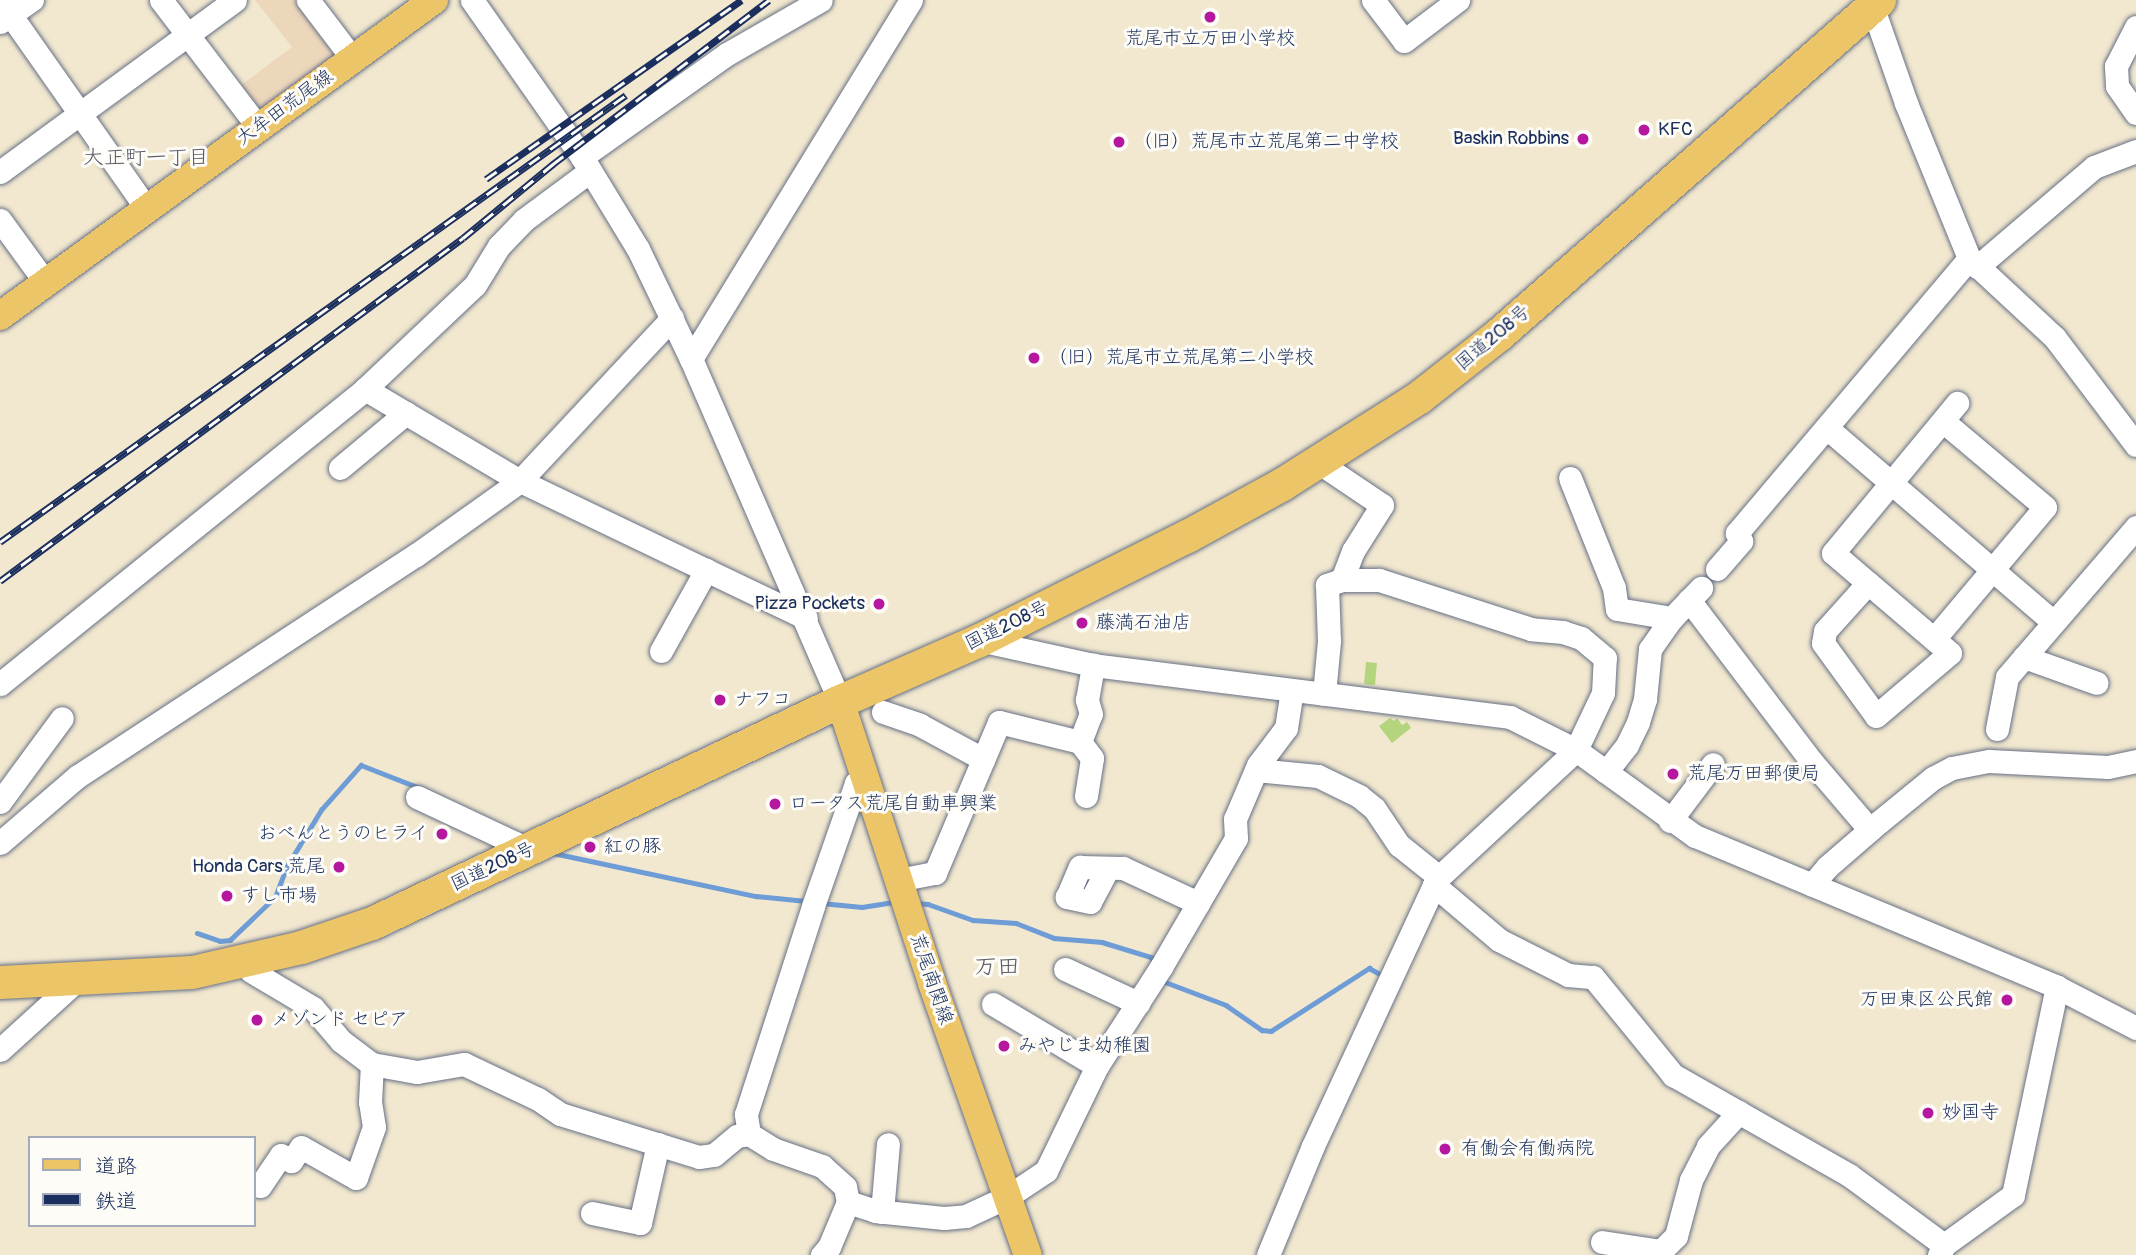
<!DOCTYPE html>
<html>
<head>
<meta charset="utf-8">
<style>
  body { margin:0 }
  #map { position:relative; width:2136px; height:1255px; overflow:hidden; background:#f2e8cf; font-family:Pangolin,"Klee One",sans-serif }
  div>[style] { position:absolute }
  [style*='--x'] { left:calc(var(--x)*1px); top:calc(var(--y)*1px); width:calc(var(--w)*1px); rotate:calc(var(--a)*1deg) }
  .built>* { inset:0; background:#edd7bb }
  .green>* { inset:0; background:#b4d57d; transform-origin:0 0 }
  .stream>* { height:4.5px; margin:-2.25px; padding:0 2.25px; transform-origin:2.25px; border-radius:2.25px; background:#6d9cd6 }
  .roads { filter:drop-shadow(0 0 2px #667086) drop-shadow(0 0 2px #667086) }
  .minor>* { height:23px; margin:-11.5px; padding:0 11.5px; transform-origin:11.5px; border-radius:11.5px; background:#fff }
  .major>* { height:28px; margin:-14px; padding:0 14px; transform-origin:14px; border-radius:14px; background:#edc569 }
  .highway>* { height:33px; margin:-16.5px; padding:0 16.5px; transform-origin:16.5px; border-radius:16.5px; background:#edc569 }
  .rail>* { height:7px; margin-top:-3.5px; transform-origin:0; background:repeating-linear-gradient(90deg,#fdfcf7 0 13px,#1b2f5e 0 26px); box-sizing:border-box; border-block:2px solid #1b2f5e }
  .dots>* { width:19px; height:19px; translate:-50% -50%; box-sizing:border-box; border:4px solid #fdfcf7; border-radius:50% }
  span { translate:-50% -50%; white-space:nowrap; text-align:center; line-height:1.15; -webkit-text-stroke:6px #fdfcf7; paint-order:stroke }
  .poi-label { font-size:19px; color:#1b2f5e }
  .left { translate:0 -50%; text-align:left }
  .right { translate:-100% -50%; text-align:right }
  .street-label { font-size:19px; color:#1b2f5e }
  .neighbourhood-label { font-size:21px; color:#5b5a66 }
  .quarter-label { font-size:23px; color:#5b5a66 }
  .legend { position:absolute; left:28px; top:1136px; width:228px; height:91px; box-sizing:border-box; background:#fdfcf7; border:2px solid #a3aaba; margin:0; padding:9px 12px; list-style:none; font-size:21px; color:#1b2f5e }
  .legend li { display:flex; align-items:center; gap:14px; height:35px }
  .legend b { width:35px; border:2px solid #a3aaba }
</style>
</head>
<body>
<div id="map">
  <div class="built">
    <i style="clip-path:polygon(255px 0,302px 0,346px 57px,260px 120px,236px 89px,292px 47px)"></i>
  </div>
  <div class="green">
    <i style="left:1366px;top:662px;width:11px;height:22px;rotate:5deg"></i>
    <i style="clip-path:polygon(1390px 718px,1394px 721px,1397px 718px,1402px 725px,1407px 722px,1411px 728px,1392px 743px,1379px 726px)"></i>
  </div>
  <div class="stream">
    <i style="--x:553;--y:853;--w:208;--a:12"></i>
    <i style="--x:756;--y:896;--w:50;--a:5.7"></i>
    <i style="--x:821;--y:903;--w:41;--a:5.6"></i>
    <i style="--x:862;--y:907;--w:33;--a:-9"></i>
    <i style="--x:915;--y:903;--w:13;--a:4"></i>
    <i style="--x:928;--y:904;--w:48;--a:19.6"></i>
    <i style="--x:973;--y:920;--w:43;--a:4"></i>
    <i style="--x:1016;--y:923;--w:41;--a:21.5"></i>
    <i style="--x:1054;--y:938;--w:48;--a:4.8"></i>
    <i style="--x:1102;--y:942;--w:51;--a:17"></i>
    <i style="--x:1151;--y:957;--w:5;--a:53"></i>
    <i style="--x:197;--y:933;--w:24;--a:19"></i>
    <i style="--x:220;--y:941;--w:10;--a:-6"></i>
    <i style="--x:230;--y:940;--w:62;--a:-43.7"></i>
    <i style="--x:275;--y:897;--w:33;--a:-69"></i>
    <i style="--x:287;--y:866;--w:66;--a:-58.7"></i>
    <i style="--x:321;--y:810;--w:60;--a:-48.4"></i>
    <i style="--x:361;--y:765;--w:63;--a:21.3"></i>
    <i style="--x:1160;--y:980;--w:71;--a:20.7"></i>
    <i style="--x:1226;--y:1005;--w:44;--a:34.8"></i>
    <i style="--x:1262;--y:1030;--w:9;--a:6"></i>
    <i style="--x:1271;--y:1031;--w:117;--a:-32.7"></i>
    <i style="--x:1369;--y:968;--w:10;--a:29"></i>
  </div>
  <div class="roads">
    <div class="minor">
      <i style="--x:0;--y:0;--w:256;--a:54.9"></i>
      <i style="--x:161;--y:0;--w:160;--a:52.6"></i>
      <i style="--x:308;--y:0;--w:73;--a:52.8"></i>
      <i style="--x:472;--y:0;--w:192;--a:55"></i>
      <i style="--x:582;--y:157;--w:108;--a:58.7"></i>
      <i style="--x:638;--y:249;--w:122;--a:64.3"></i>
      <i style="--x:691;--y:359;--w:373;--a:66.5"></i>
      <i style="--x:1373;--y:0;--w:51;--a:52.9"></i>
      <i style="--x:1404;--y:41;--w:68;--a:-37.2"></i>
      <i style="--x:1870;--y:0;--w:109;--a:70.7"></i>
      <i style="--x:1906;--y:103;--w:167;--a:67.9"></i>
      <i style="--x:1969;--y:258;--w:117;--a:42.9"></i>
      <i style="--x:2055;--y:338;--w:134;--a:52.9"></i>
      <i style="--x:0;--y:22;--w:39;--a:-35"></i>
      <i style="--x:2136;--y:27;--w:44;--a:117.1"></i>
      <i style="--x:2116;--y:66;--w:20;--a:87"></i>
      <i style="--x:2117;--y:86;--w:33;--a:55"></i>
      <i style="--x:582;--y:157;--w:178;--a:-35.4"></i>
      <i style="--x:727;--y:54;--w:108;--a:-29.9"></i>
      <i style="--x:0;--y:172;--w:291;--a:-36.2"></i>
      <i style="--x:0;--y:220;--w:77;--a:54"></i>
      <i style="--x:1977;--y:267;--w:154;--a:-40.5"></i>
      <i style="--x:2094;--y:167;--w:45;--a:-20.9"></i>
      <i style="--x:691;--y:359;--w:421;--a:-58.5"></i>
      <i style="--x:365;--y:389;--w:180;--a:30.7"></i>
      <i style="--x:520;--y:481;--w:317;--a:25.6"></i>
      <i style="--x:1827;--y:428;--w:298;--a:40.6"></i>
      <i style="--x:1318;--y:462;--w:77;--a:33.9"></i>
      <i style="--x:1382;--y:505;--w:54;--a:122.2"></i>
      <i style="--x:1353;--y:551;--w:31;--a:111"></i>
      <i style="--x:340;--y:468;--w:86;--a:-39.8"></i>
      <i style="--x:1570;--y:478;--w:118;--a:68.2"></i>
      <i style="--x:1614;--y:588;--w:21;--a:82"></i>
      <i style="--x:1617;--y:609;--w:56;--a:9.3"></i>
      <i style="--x:1717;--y:569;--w:37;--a:-49"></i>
      <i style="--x:1741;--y:541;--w:9;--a:-117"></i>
      <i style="--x:1737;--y:533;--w:360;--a:-49.8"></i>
      <i style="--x:1868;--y:583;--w:64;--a:131.9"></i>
      <i style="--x:1825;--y:631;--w:12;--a:99"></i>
      <i style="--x:1823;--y:643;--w:90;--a:54"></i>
      <i style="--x:1876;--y:716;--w:97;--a:-40.4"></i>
      <i style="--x:1950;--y:653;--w:108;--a:-139.5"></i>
      <i style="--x:1868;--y:583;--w:46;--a:-139.4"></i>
      <i style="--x:1833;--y:553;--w:195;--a:-50.4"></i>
      <i style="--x:1689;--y:600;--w:203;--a:52.8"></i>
      <i style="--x:1812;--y:762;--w:89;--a:49.5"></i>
      <i style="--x:1934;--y:639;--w:172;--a:-49.9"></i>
      <i style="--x:2045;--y:507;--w:133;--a:-139.9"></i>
      <i style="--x:979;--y:640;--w:117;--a:12.4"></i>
      <i style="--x:1093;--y:665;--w:420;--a:7.1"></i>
      <i style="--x:1510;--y:717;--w:74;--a:26.6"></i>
      <i style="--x:1576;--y:750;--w:147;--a:35.9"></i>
      <i style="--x:1695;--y:836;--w:392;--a:22.6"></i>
      <i style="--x:2057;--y:987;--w:89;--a:27.4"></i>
      <i style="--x:661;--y:651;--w:93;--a:-60.9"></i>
      <i style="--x:2024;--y:657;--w:77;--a:19.6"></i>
      <i style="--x:0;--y:684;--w:469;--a:-38.9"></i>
      <i style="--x:365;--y:389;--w:151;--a:-43.4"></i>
      <i style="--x:475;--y:285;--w:46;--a:-58.4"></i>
      <i style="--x:499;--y:246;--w:36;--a:-46"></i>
      <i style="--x:524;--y:220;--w:82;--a:-36.6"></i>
      <i style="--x:883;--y:712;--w:39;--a:19"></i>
      <i style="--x:920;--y:725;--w:72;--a:28.4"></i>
      <i style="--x:1997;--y:729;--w:53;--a:-79.1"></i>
      <i style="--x:2007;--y:677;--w:198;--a:-49.3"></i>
      <i style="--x:1256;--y:770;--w:62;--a:5.5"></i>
      <i style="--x:1318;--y:776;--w:46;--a:26"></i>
      <i style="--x:1359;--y:796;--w:19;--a:39"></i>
      <i style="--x:1374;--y:808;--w:45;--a:56"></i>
      <i style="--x:1399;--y:845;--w:51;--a:38.7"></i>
      <i style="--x:1606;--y:772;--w:34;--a:-52"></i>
      <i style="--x:1627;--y:745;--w:25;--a:-64"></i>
      <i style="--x:1638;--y:722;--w:24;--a:-73"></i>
      <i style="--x:1645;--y:699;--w:50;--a:-84.3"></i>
      <i style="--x:1650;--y:649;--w:38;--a:-55"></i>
      <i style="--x:1672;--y:618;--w:42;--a:-46"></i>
      <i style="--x:1086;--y:796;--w:38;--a:-81"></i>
      <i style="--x:1092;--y:758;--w:20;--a:-127"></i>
      <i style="--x:1080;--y:742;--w:30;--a:-69"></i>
      <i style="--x:1091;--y:714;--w:15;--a:-106"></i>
      <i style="--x:1087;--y:700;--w:36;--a:-80"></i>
      <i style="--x:417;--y:797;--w:108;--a:25.1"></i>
      <i style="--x:515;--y:843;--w:13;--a:42"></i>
      <i style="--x:0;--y:802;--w:104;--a:-53.6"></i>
      <i style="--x:1670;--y:821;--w:71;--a:-53"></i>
      <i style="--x:0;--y:843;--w:103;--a:-40.7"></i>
      <i style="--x:78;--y:776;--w:404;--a:-33.2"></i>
      <i style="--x:416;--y:555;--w:128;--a:-35.4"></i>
      <i style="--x:520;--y:481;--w:223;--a:-47"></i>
      <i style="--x:1108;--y:868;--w:38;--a:118"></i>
      <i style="--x:1090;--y:902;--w:24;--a:-168"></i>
      <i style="--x:1067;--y:897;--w:33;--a:-67"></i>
      <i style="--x:1080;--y:867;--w:43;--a:1.3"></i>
      <i style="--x:1123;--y:868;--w:83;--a:25"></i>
      <i style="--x:898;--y:880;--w:38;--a:-11"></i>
      <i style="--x:935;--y:873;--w:164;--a:-67"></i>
      <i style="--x:999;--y:722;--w:83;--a:13.9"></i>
      <i style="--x:1434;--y:885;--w:85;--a:40.2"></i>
      <i style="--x:1499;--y:940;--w:77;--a:26.9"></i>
      <i style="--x:1568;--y:975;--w:25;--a:5"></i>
      <i style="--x:1593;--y:977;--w:127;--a:50.8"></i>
      <i style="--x:1673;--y:1075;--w:202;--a:29.6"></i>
      <i style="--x:1849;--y:1175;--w:118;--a:36.4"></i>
      <i style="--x:1812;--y:885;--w:23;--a:-50"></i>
      <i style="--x:1827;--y:867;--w:69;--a:-40.9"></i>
      <i style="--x:1879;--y:822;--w:70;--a:-39.2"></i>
      <i style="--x:1933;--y:778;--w:21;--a:-28"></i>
      <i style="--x:1952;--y:768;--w:38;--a:-11"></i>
      <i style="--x:1989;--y:761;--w:119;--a:2.9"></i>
      <i style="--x:2108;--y:767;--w:29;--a:-12"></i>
      <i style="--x:248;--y:961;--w:10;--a:73"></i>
      <i style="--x:251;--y:971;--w:72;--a:30.8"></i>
      <i style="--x:313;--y:1008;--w:43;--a:49.7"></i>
      <i style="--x:341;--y:1041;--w:39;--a:37"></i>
      <i style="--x:372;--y:1064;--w:46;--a:10.1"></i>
      <i style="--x:417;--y:1072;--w:48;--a:-9.7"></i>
      <i style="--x:464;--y:1064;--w:82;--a:25.3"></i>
      <i style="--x:538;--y:1099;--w:27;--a:34"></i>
      <i style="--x:560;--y:1114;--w:145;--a:17.2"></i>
      <i style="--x:699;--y:1157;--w:15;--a:-8"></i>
      <i style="--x:714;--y:1155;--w:30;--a:-40"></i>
      <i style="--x:737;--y:1136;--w:12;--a:-9"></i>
      <i style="--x:749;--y:1134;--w:20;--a:-99"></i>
      <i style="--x:746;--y:1114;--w:219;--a:-72.1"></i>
      <i style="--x:813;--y:906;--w:130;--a:-70.7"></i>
      <i style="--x:856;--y:783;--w:11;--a:0"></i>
      <i style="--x:1065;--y:969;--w:81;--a:25"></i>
      <i style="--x:993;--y:1004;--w:121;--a:30.8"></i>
      <i style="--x:0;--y:1050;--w:104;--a:-42.3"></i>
      <i style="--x:749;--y:1134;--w:28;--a:32"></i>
      <i style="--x:773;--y:1149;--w:52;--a:19.1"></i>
      <i style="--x:822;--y:1166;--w:31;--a:42"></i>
      <i style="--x:845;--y:1187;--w:15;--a:79"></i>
      <i style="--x:848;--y:1202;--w:49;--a:112.9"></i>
      <i style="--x:829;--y:1247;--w:11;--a:131"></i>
      <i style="--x:254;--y:1184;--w:6;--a:18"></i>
      <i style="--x:260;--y:1186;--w:37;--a:-56"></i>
      <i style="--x:281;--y:1155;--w:12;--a:31"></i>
      <i style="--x:291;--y:1161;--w:17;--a:-54"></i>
      <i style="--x:301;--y:1147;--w:63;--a:29.4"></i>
      <i style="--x:356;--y:1178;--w:54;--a:-70.6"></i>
      <i style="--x:374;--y:1127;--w:25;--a:-99"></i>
      <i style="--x:370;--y:1102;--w:38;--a:-87"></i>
      <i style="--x:848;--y:1202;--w:28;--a:18"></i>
      <i style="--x:875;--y:1211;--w:69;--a:5.8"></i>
      <i style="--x:944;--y:1218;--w:22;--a:-5"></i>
      <i style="--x:966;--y:1216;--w:45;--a:-24.9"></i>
      <i style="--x:1007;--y:1197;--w:47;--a:-33.7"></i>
      <i style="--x:1046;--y:1171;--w:117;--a:-64.1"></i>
      <i style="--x:1097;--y:1066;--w:118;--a:-57.1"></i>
      <i style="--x:1161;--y:967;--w:149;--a:-59.8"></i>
      <i style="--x:1236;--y:838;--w:19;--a:-93"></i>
      <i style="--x:1235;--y:819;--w:59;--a:-66.9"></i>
      <i style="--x:1258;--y:765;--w:46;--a:-52.9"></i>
      <i style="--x:1286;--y:728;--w:36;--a:-81"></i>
      <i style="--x:882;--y:1212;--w:68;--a:-85"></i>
      <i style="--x:592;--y:1213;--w:49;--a:11.8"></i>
      <i style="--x:640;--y:1223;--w:81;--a:-77.2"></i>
      <i style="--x:1602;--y:1242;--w:60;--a:8.7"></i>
      <i style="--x:1661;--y:1251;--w:21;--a:-45"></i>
      <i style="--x:1676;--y:1236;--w:58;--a:-75"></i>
      <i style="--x:1691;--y:1180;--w:38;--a:-63"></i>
      <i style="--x:1708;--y:1146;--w:46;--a:-47.6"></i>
      <i style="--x:1268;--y:1255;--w:116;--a:-67.6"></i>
      <i style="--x:1312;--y:1148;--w:290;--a:-65.1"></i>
      <i style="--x:1434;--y:885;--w:9;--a:-58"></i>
      <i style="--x:1439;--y:877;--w:187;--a:-42.8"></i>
      <i style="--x:1576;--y:750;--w:63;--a:-64.7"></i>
      <i style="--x:1603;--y:693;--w:35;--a:-87"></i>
      <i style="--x:1605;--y:658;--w:31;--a:-140"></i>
      <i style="--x:1581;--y:638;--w:19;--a:-162"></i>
      <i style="--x:1563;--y:632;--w:32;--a:-175"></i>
      <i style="--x:1531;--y:629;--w:160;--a:-162.1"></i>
      <i style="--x:1379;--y:580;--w:37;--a:180"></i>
      <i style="--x:1342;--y:580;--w:16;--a:162"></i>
      <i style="--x:1327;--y:585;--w:56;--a:88"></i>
      <i style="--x:1329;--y:641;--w:53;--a:95.4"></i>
      <i style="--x:1939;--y:1255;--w:11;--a:-63"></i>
      <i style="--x:1944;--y:1245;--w:85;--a:-35.9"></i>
      <i style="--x:2013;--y:1195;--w:213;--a:-78.1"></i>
    </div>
    <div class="major">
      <i style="--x:0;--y:316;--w:537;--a:-36.06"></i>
      <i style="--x:840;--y:701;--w:297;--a:71.9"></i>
      <i style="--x:932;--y:983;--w:288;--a:70.6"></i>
    </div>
    <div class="highway">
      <i style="--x:0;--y:982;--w:192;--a:-3"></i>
      <i style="--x:192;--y:972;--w:112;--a:-12.9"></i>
      <i style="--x:301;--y:947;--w:75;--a:-18.7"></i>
      <i style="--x:372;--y:923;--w:518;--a:-25.38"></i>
      <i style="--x:840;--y:701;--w:152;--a:-23.7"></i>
      <i style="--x:979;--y:640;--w:233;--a:-26.6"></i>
      <i style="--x:1187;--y:536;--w:108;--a:-28.7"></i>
      <i style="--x:1282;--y:484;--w:162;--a:-32.4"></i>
      <i style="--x:1419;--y:397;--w:102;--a:-38.2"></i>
      <i style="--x:1499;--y:334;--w:506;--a:-41.31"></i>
    </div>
  </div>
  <div class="rail">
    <i style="--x:486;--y:179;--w:312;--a:-35"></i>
    <i style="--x:0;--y:542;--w:769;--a:-35.53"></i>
    <i style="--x:0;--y:581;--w:576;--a:-36.53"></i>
    <i style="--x:463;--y:238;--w:117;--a:-39.4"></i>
    <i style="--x:553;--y:164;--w:271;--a:-37.2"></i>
  </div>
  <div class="dots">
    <i style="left:1210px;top:17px;background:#b5179e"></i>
    <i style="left:1644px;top:130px;background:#b5179e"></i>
    <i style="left:1583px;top:139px;background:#b5179e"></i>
    <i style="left:1119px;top:142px;background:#b5179e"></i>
    <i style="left:1034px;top:358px;background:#b5179e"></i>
    <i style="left:879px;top:604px;background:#b5179e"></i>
    <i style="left:1082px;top:623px;background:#b5179e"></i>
    <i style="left:720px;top:700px;background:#b5179e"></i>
    <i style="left:1673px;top:774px;background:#b5179e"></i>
    <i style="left:775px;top:804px;background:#b5179e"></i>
    <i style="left:442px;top:834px;background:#b5179e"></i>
    <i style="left:590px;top:847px;background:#b5179e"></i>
    <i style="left:339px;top:867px;background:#b5179e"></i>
    <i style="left:227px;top:896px;background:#b5179e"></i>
    <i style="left:2007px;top:1000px;background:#b5179e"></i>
    <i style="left:257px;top:1020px;background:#b5179e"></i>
    <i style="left:1004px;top:1046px;background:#b5179e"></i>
    <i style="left:1928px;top:1113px;background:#b5179e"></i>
    <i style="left:1445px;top:1149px;background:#b5179e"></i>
  </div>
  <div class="poi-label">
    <span style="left:1210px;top:39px">荒尾市立万田小学校</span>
    <span class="left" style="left:1658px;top:130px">KFC</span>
    <span class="right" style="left:1569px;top:139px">Baskin Robbins</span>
    <span class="left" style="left:1133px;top:142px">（旧）荒尾市立荒尾第二中学校</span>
    <span class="left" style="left:1048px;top:358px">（旧）荒尾市立荒尾第二小学校</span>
    <span class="right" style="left:865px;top:604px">Pizza Pockets</span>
    <span class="left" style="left:1096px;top:623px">藤満石油店</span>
    <span class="left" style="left:734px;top:700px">ナフコ</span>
    <span class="left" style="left:1687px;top:774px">荒尾万田郵便局</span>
    <span class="left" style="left:789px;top:804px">ロータス荒尾自動車興業</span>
    <span class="right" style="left:428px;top:834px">おべんとうのヒライ</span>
    <span class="left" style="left:604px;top:847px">紅の豚</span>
    <span class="right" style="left:325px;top:867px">Honda Cars 荒尾</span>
    <span class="left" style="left:241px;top:896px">すし市場</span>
    <span class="right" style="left:1993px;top:1000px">万田東区公民館</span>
    <span class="left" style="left:271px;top:1020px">メゾンド セピア</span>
    <span class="left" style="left:1018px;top:1046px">みやじま幼稚園</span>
    <span class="left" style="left:1942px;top:1113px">妙国寺</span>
    <span class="left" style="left:1461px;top:1149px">有働会有働病院</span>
  </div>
  <div class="street-label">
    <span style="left:285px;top:108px;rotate:-36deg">大牟田荒尾線</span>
    <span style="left:1493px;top:338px;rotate:-40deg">国道208号</span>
    <span style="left:1007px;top:626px;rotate:-26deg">国道208号</span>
    <span style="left:493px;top:867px;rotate:-25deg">国道208号</span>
    <span style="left:931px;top:979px;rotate:71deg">荒尾南関線</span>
  </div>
  <div class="neighbourhood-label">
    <span style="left:146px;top:158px">大正町一丁目</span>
  </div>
  <div class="quarter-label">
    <span style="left:997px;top:967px">万田</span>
  </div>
  <ul class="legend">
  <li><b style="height:9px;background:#edc569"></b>道路</li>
  <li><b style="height:9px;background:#1b2f5e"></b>鉄道</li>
  </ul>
</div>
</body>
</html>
